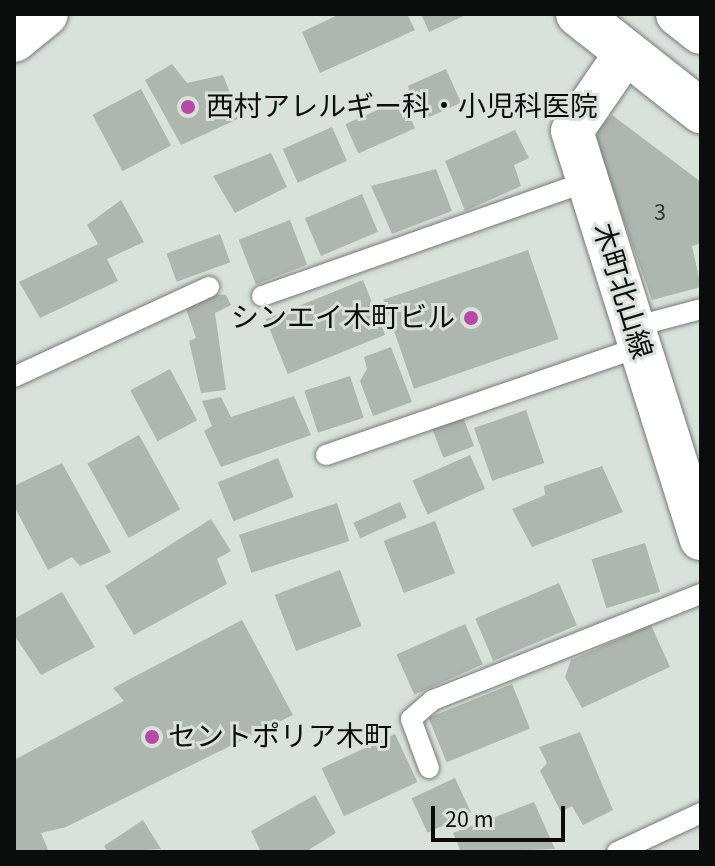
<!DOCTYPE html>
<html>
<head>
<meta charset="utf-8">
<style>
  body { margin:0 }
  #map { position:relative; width:715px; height:866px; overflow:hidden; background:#d9e1db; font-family:"Source Sans 3","Noto Sans JP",sans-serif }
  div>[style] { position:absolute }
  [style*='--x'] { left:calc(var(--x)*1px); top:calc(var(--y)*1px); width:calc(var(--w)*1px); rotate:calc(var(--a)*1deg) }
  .building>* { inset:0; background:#aeb6b0; transform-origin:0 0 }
  .roads { filter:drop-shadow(0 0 2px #747b76) drop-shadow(0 0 2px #747b76) }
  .service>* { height:20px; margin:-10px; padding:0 10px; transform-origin:10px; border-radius:10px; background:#fff }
  .minor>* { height:42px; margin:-21px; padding:0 21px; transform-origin:21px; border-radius:21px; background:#fff }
  .tertiary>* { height:44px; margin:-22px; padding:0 22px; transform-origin:22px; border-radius:22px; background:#fff }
  .secondary>* { height:44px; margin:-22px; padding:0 22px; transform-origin:22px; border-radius:22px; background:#fff }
  .dots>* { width:22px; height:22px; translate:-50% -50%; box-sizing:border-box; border:4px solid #d9e1db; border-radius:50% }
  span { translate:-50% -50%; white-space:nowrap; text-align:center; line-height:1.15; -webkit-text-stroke:6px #d9e1db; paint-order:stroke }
  .number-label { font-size:24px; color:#333734 }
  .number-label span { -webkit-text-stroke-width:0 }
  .poi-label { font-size:28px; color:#0a0d0b }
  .left { translate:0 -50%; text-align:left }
  .right { translate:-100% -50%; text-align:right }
  .street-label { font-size:28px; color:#0a0d0b }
  .frame { position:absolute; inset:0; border:16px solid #0a0d0b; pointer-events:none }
  .scale { position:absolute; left:431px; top:806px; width:134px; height:36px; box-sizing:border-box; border:4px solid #0a0d0b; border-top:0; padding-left:10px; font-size:24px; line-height:28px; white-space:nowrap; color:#0a0d0b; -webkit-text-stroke:6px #d9e1db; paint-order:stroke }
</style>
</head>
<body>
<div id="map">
  <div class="building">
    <i style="clip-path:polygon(340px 14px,407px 14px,415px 30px,320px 73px,302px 32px)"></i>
    <i style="clip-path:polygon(421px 14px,468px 14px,429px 32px)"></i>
    <i style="clip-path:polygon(172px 64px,187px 83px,223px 75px,240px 118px,181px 145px,145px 80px)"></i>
    <i style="left:446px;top:69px;width:37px;height:42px;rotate:66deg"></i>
    <i style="left:141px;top:89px;width:64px;height:55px;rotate:62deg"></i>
    <i style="left:402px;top:99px;width:32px;height:62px;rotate:66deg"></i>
    <i style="clip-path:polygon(612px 115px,701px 182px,701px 243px,692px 246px,701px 287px,652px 300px,596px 143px,598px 129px)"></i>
    <i style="left:332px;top:127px;width:37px;height:54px;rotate:66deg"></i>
    <i style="clip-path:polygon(515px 130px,529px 158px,514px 165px,521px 186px,465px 211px,445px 161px)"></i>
    <i style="clip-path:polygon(271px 153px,287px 187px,235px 213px,213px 176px)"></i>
    <i style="clip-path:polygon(436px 169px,452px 211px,392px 234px,371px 186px)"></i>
    <i style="left:362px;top:194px;width:41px;height:62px;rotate:67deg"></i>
    <i style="clip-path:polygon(121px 200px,144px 242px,107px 259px,118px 281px,40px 318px,19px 282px,98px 244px,87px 225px)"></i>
    <i style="left:290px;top:220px;width:48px;height:55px;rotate:69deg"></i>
    <i style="left:220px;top:234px;width:30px;height:57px;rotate:70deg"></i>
    <i style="left:528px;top:250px;width:94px;height:153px;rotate:71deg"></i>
    <i style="left:363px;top:280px;width:59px;height:105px;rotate:68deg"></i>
    <i style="clip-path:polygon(213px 294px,226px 295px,231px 305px,215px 313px,226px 390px,201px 393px,189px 341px,196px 338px,184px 303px)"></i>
    <i style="clip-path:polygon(391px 347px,412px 402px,373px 416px,360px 381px,367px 369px,364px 357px)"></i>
    <i style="left:170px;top:369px;width:58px;height:45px;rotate:62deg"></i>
    <i style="left:350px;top:376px;width:44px;height:48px;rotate:72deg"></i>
    <i style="clip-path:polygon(294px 396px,311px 435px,221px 467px,204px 431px,212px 426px,202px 401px,221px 397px,231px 417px)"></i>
    <i style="left:526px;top:410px;width:56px;height:55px;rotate:71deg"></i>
    <i style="left:463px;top:417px;width:31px;height:33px;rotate:69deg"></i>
    <i style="left:139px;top:435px;width:85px;height:59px;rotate:61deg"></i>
    <i style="left:470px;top:455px;width:37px;height:63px;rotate:66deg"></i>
    <i style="left:278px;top:458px;width:42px;height:65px;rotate:68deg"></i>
    <i style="clip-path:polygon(62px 463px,111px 552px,80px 566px,72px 557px,48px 570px,14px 506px,14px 486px)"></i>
    <i style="clip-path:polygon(602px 466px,623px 512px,532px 547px,512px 509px,545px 495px,544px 486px)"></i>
    <i style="left:400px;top:502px;width:17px;height:51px;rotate:66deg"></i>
    <i style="left:337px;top:503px;width:40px;height:103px;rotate:72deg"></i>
    <i style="clip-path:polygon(211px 519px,231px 551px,217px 559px,227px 584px,134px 635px,105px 586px)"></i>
    <i style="left:435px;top:521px;width:56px;height:55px;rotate:69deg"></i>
    <i style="left:645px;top:543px;width:51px;height:56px;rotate:73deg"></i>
    <i style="left:340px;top:570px;width:60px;height:70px;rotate:69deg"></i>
    <i style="left:559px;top:583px;width:46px;height:91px;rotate:67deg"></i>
    <i style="clip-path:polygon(62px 592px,95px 647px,41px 675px,14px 635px,14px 619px)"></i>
    <i style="clip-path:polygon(242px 620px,293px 715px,66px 827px,41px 833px,49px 852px,14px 852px,14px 760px,124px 701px,113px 688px)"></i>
    <i style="left:465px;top:624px;width:44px;height:75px;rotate:66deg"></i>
    <i style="clip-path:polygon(651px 625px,670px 667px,582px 708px,565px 677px,571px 660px)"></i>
    <i style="left:512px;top:684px;width:48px;height:90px;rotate:68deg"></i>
    <i style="clip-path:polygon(580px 732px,613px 810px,583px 825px,572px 806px,561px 812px,540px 771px,547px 763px,539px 747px)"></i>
    <i style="left:395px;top:734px;width:53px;height:81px;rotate:65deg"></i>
    <i style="left:455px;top:778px;width:38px;height:48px;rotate:65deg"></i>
    <i style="clip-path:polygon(315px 795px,336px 833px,305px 852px,261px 852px,251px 831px)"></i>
    <i style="clip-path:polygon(534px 802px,555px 849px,461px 852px,453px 833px)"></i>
    <i style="clip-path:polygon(143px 820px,161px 849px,108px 852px,104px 846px)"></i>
  </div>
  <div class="roads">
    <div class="service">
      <i style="--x:262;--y:296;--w:346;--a:-19.4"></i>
      <i style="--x:633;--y:327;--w:70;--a:-14.8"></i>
      <i style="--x:14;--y:377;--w:215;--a:-24.8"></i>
      <i style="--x:326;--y:455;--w:331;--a:-19"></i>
      <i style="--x:429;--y:768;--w:52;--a:-110.2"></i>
      <i style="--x:411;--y:719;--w:29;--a:-41"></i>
      <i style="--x:433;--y:700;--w:288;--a:-21.6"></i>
      <i style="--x:617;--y:852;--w:93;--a:-24.9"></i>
    </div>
    <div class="minor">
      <i style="--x:625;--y:54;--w:93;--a:124.5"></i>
      <i style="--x:572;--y:131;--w:428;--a:72.5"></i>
    </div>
    <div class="tertiary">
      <i style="--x:14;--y:40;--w:41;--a:-39.1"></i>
    </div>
    <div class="secondary">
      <i style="--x:578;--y:14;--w:157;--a:38.3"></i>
      <i style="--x:678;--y:14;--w:29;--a:38"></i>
    </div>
  </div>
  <div class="dots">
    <i style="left:188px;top:107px;background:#b849a7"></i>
    <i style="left:471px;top:318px;background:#b849a7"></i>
    <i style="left:152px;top:737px;background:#b849a7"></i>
  </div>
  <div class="number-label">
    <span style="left:660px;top:213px">3</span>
  </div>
  <div class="poi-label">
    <span class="left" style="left:206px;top:107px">西村アレルギー科・小児科医院</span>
    <span class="right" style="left:455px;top:318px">シンエイ木町ビル</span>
    <span class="left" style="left:168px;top:737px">セントポリア木町</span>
  </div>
  <div class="street-label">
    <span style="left:622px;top:291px;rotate:73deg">木町北山線</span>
  </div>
  <div class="frame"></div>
  <div class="scale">20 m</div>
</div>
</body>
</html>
